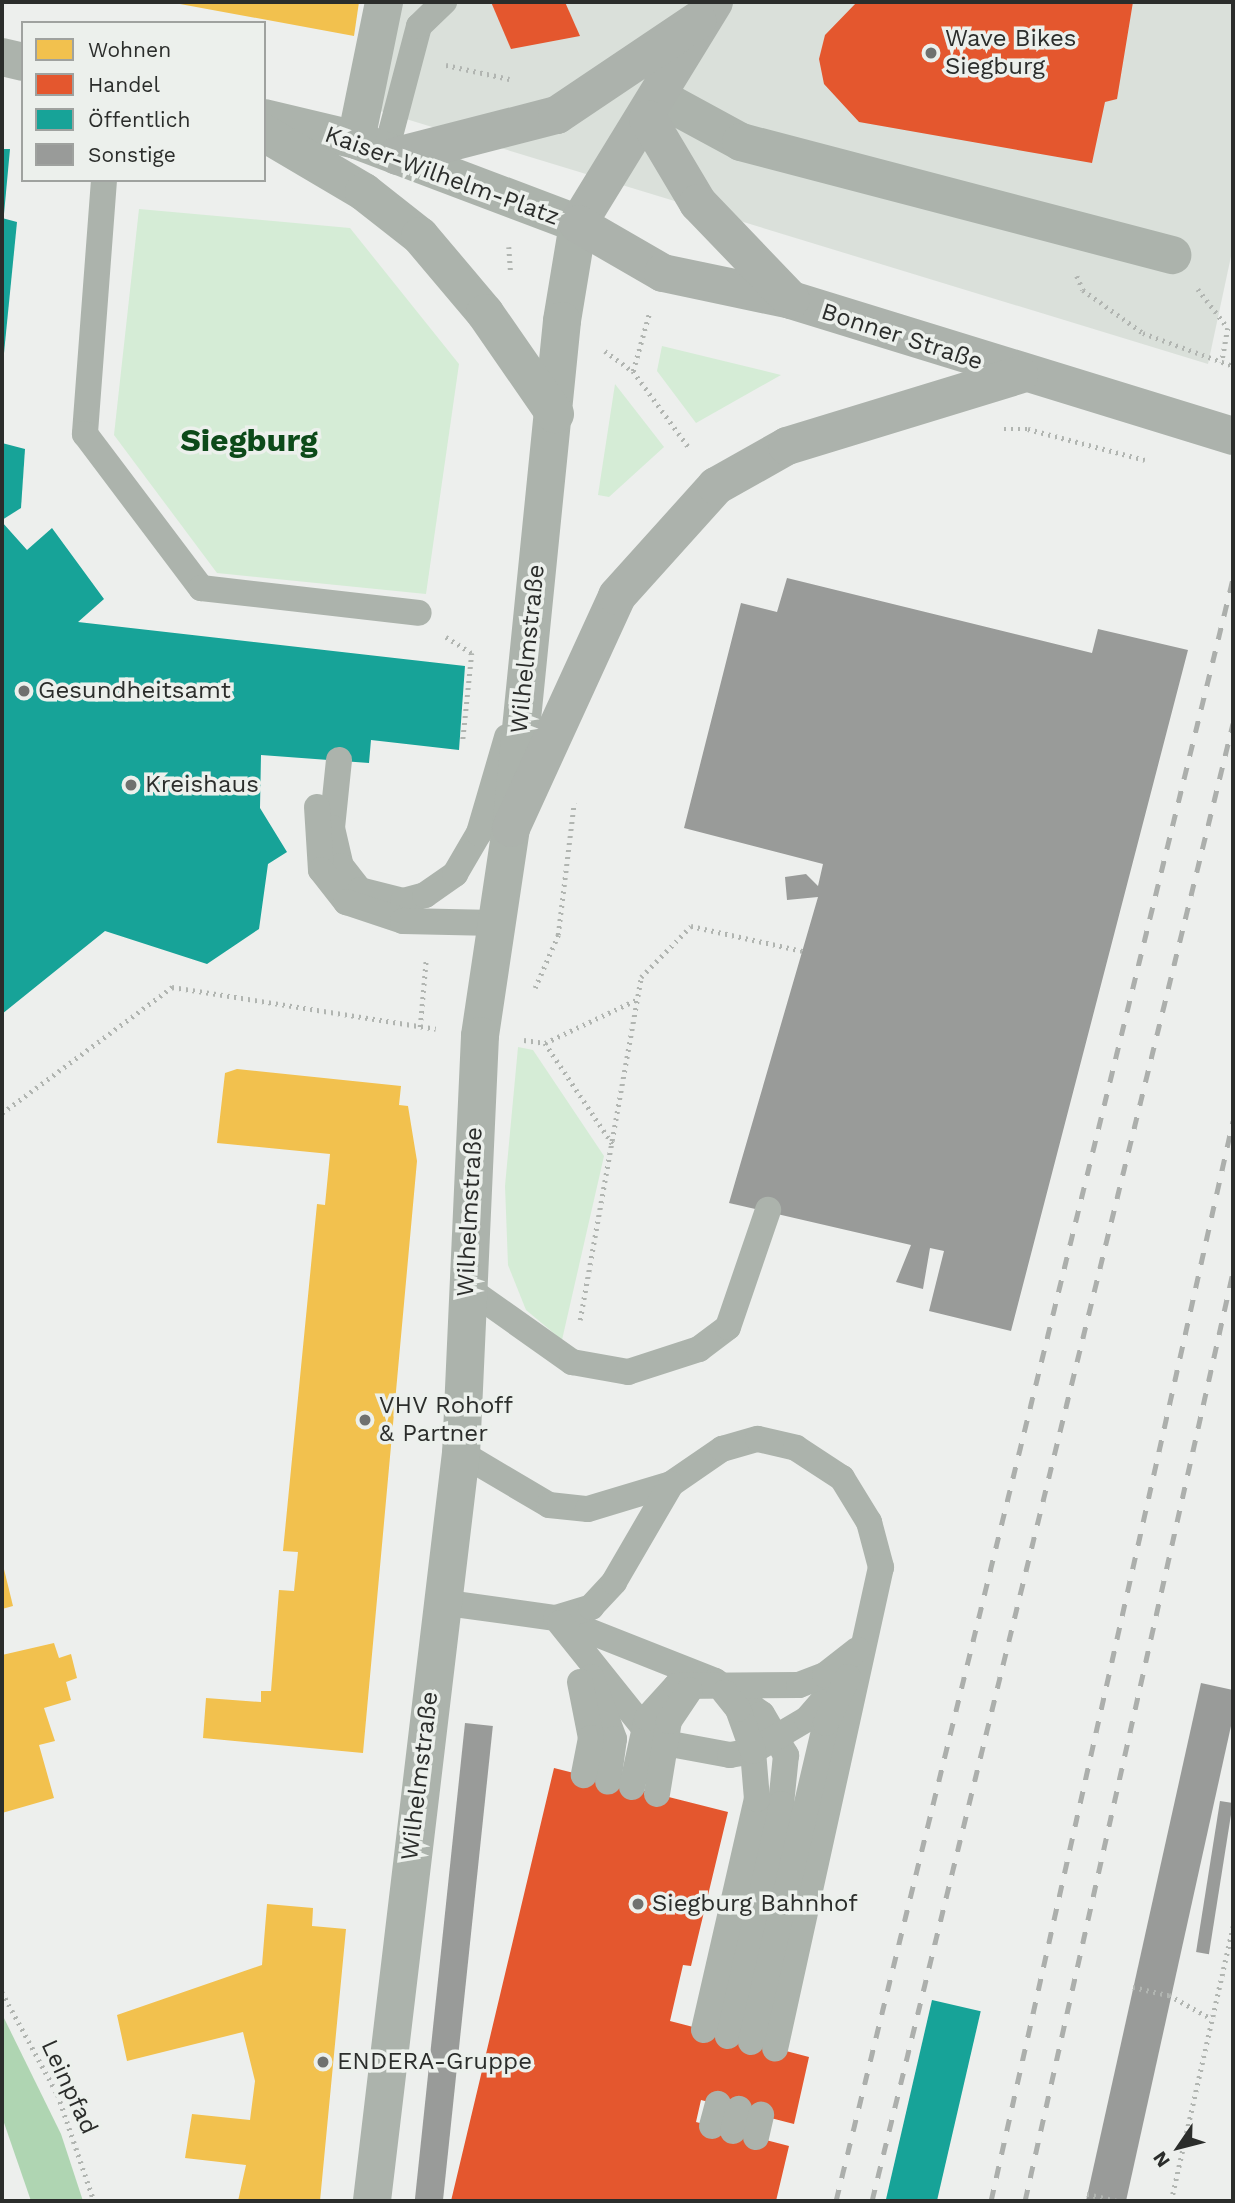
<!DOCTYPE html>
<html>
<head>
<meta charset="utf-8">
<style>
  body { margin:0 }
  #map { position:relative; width:1235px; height:2203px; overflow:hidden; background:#edefed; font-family:"Work Sans",sans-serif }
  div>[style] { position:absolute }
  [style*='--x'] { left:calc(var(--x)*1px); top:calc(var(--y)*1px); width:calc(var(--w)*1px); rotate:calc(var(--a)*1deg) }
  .built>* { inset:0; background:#dae0da }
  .green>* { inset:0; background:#d5ecd6 }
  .water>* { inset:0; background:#afd5b2 }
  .homes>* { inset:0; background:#f2c14e }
  .shops>* { inset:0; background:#e4572e }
  .public>* { inset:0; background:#17a398; transform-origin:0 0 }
  .building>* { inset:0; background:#999b99; transform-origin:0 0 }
  .path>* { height:4.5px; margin-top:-2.25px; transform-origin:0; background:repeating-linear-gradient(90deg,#b1b5b1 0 2px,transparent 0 7px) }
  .service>* { height:26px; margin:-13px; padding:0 13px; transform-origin:13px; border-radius:13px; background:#acb3ac }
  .minor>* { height:38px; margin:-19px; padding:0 19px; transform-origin:19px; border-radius:19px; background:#acb3ac }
  .secondary>* { height:38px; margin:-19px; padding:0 19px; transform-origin:19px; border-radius:19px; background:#acb2ac }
  .rail>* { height:5px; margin-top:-2.5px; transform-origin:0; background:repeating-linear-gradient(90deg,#acafac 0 12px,transparent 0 24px) }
  .dots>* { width:19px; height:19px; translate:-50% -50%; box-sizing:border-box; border:4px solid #ecf0ec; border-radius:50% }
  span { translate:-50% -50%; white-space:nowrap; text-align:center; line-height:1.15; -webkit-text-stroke:7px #ecf0ec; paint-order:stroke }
  .poi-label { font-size:24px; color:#2b2d2b }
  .left { translate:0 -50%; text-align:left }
  .street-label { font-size:24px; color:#2b2d2b }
  .district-label { font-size:32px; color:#0c4a19; font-weight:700 }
  .frame { position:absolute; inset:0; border:4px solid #2b2d2b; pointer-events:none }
  .legend { position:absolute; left:21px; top:21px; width:245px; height:161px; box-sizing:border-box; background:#ecf0ec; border:2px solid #9fa29f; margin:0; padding:9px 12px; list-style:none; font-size:21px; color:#2b2d2b }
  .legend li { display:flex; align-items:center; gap:14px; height:35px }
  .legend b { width:35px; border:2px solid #9fa29f }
  .north { position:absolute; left:1144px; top:2112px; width:70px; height:70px; -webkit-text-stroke:5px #ecf0ec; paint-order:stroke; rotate:235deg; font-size:19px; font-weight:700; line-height:28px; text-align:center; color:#2b2d2b }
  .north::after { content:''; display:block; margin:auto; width:24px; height:32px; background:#2b2d2b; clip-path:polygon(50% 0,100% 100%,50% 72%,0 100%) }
</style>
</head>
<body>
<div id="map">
  <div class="built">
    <i style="clip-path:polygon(384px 2px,1233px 2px,1233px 247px,1208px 364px,370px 108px)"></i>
  </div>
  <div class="green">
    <i style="clip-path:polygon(139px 209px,350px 228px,459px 364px,426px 594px,217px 573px,114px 435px)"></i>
    <i style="clip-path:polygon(662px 346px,781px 375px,696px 423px,657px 371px)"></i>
    <i style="clip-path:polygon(615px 384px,664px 447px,609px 497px,598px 495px)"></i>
    <i style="clip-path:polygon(518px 1047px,533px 1050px,604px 1156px,562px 1340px,526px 1310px,508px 1265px,505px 1186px)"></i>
  </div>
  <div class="water">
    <i style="clip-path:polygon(2px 2014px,61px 2134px,83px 2201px,31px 2201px,2px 2117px)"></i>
  </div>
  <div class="homes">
    <i style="clip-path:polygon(169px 2px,359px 2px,354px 36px)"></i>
    <i style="clip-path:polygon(237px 1069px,401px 1086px,399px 1105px,408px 1106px,417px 1161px,363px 1753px,203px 1738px,206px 1698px,261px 1702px,261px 1691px,271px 1691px,279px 1590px,294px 1591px,298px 1552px,283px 1551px,317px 1204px,325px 1205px,330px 1154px,217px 1143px,225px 1073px)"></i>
    <i style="clip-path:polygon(2px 1561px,13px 1606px,2px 1609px)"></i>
    <i style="clip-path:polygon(54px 1643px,59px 1658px,71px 1654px,77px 1678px,66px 1682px,71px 1700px,44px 1708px,55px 1741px,39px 1745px,54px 1798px,2px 1813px,2px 1655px)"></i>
    <i style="clip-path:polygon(267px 1904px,313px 1908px,312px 1926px,346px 1929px,320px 2201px,238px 2201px,246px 2165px,185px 2158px,192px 2114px,250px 2120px,255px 2081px,243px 2032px,127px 2061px,117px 2015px,262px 1965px)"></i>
  </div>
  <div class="shops">
    <i style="clip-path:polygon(491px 2px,565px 2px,580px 36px,511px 49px)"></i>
    <i style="clip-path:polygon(857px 2px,1133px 2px,1117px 99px,1105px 102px,1092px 163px,859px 122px,824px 84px,819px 59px,825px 35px)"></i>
    <i style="clip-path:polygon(554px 1768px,728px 1812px,691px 1966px,683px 1965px,670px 2021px,809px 2057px,794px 2124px,701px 2100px,696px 2122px,789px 2146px,776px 2201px,451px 2201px)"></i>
  </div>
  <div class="public">
    <i style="clip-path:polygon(2px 149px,10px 149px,4px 214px,2px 214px)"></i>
    <i style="clip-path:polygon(2px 218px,17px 222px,4px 353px,2px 353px)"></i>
    <i style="clip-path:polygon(2px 443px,25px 449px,21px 508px,2px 520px)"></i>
    <i style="clip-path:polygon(2px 522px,27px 550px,52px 528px,104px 599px,78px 622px,465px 666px,459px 750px,371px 740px,369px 763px,261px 755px,260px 808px,287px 852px,268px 864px,259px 929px,207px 964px,105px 931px,2px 1014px)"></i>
    <i style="left:932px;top:2000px;width:50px;height:207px;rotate:13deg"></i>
  </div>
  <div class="building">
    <i style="clip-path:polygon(787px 578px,1092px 653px,1098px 629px,1188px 650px,1011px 1331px,929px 1311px,944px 1251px,930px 1248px,923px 1289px,896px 1282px,911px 1245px,729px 1203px,818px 897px,787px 900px,785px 877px,806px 874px,818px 886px,823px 864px,684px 828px,741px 603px,777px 612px)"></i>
    <i style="clip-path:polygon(1201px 1683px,1233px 1690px,1233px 1717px,1126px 2201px,1086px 2201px)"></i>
    <i style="left:465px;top:1723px;width:28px;height:480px;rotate:6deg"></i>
    <i style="left:1220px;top:1801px;width:13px;height:153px;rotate:9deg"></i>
  </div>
  <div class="path">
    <i style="--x:446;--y:65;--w:65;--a:12.5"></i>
    <i style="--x:509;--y:247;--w:26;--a:86"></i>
    <i style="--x:1077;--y:276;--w:15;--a:67"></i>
    <i style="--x:1083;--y:290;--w:74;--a:35.6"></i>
    <i style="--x:1143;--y:333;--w:96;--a:20.1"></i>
    <i style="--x:1198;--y:289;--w:49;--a:52.4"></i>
    <i style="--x:1228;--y:328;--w:35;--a:100"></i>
    <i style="--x:605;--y:351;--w:34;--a:36"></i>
    <i style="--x:633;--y:371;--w:97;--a:53.8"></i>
    <i style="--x:633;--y:371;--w:59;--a:-74.3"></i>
    <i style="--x:1004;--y:429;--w:24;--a:0"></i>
    <i style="--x:1028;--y:429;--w:121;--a:14.8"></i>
    <i style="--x:446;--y:637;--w:31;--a:32"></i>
    <i style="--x:472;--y:653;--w:87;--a:95.9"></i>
    <i style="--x:535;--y:988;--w:58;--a:-66.5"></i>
    <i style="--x:558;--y:935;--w:133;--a:-83.1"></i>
    <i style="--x:420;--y:1027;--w:67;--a:-84.9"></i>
    <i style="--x:524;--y:1040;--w:21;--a:8"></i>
    <i style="--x:545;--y:1043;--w:101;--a:-25.3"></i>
    <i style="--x:545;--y:1043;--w:124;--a:56.2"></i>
    <i style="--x:2;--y:1113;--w:212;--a:-36.5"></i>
    <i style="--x:172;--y:987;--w:267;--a:9"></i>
    <i style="--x:580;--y:1320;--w:348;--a:-79.9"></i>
    <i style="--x:641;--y:977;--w:71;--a:-45.6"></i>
    <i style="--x:691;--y:926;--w:115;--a:12.6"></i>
    <i style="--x:1133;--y:1987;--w:37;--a:13"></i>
    <i style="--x:1169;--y:1995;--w:49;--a:29.2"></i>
    <i style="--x:2;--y:1992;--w:117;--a:61.5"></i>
    <i style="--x:58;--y:2095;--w:112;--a:71.2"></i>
    <i style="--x:1087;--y:2194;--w:31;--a:13"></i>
    <i style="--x:1171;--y:2201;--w:283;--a:-77.3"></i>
  </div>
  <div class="service">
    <i style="--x:386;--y:151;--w:129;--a:-75.2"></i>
    <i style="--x:419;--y:26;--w:35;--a:-44"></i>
    <i style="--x:104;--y:180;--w:255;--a:94.3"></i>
    <i style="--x:85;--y:434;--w:193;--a:53"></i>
    <i style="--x:201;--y:588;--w:219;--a:6.5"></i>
    <i style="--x:339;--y:760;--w:68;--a:95.9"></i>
    <i style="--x:332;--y:828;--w:39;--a:77"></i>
    <i style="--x:341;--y:866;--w:31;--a:52"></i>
    <i style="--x:360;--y:890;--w:44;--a:14.3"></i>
    <i style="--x:403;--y:901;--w:23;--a:-15"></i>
    <i style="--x:425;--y:895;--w:37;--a:-35"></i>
    <i style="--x:455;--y:874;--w:48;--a:-59.7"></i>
    <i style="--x:479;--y:833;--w:100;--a:-73.7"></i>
    <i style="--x:317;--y:807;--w:63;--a:86.4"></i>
    <i style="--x:321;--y:870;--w:41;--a:52"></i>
    <i style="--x:346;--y:902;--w:60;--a:18.4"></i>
    <i style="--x:403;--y:921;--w:92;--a:1.2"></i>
    <i style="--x:466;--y:1287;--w:130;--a:35.3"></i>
    <i style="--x:572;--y:1362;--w:57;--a:10.1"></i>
    <i style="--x:628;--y:1372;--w:75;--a:-17.9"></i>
    <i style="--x:699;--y:1349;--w:36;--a:-37"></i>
    <i style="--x:728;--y:1327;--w:124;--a:-71.1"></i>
    <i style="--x:461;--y:1453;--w:102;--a:30.6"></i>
    <i style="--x:549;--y:1505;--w:39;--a:6"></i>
    <i style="--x:588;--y:1509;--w:87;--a:-16.8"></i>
    <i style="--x:671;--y:1484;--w:62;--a:-34.5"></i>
    <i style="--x:722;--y:1449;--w:37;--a:-16"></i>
    <i style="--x:758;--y:1439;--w:39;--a:13"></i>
    <i style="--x:796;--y:1448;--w:55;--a:33.1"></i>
    <i style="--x:842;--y:1478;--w:52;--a:58.5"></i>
    <i style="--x:869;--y:1522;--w:47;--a:75.1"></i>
    <i style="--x:881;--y:1567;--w:493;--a:102.4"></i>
    <i style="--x:440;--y:1602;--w:117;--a:7.9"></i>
    <i style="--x:556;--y:1618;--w:171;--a:21.6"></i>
    <i style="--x:715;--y:1681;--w:57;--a:35.1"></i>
    <i style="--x:762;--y:1714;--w:48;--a:59.7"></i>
    <i style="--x:786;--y:1755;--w:49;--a:95.8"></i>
    <i style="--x:781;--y:1804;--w:238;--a:102.9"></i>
    <i style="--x:556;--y:1618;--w:37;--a:-17"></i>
    <i style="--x:591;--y:1607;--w:34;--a:-47"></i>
    <i style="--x:614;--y:1582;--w:113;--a:-59.8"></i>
    <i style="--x:560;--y:1623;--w:136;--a:51.3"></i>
    <i style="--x:645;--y:1729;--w:24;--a:35"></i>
    <i style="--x:665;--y:1743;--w:66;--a:10.5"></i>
    <i style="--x:730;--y:1755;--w:23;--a:-10"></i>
    <i style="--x:753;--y:1751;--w:63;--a:-30.7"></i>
    <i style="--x:807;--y:1719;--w:37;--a:-49"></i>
    <i style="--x:591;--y:1677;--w:66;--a:69.6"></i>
    <i style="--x:614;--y:1739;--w:43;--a:97.9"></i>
    <i style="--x:580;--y:1682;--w:57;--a:78.9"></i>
    <i style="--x:591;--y:1738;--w:38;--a:101"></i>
    <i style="--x:632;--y:1787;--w:71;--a:-77.7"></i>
    <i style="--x:647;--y:1718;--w:43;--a:-47.8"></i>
    <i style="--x:676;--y:1686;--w:123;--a:-0.5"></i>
    <i style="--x:799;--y:1685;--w:28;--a:-21"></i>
    <i style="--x:825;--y:1675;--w:41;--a:-38"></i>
    <i style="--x:657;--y:1794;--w:74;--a:-80.7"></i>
    <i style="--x:669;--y:1721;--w:37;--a:-56"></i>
    <i style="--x:704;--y:2030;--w:237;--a:-77.1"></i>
    <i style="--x:757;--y:1799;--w:48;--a:-94.8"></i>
    <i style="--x:753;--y:1751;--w:45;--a:-109.7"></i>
    <i style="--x:738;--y:1709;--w:21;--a:-129"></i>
    <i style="--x:751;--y:2042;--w:328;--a:-76.8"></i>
    <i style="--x:826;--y:1723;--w:51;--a:-64.4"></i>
    <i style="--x:712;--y:2126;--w:23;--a:-75"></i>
    <i style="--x:733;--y:2131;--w:23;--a:-75"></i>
    <i style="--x:756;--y:2137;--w:23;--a:-77"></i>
  </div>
  <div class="minor">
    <i style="--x:2;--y:57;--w:22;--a:13"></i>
    <i style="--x:660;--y:98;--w:92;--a:28.5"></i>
    <i style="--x:741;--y:142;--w:446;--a:14.7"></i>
    <i style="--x:264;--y:118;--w:95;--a:13.4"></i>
    <i style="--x:356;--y:140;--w:237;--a:20.7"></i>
    <i style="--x:578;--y:224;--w:98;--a:99.4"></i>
    <i style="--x:562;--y:321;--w:510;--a:95.74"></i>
    <i style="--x:511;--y:828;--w:210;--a:98.5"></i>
    <i style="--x:480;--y:1036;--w:417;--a:92.6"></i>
    <i style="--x:461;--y:1453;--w:753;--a:96.79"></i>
    <i style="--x:264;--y:133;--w:116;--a:30.5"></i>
    <i style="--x:364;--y:192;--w:71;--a:38.2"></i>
    <i style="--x:420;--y:236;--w:101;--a:49.8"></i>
    <i style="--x:485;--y:313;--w:123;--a:55.3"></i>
    <i style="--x:356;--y:140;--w:141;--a:-78.5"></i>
  </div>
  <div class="secondary">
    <i style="--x:714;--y:2;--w:260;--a:121.5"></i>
    <i style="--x:578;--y:224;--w:98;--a:30"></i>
    <i style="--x:663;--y:273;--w:131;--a:11.9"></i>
    <i style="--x:791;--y:300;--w:462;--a:17.1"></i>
    <i style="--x:648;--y:119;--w:98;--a:59.2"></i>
    <i style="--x:698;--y:203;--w:134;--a:46.2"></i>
    <i style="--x:397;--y:156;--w:165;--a:-14.4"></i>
    <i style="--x:557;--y:115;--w:169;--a:-33.9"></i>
    <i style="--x:511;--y:828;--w:255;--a:-65.4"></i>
    <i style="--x:617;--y:596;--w:148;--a:-48"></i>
    <i style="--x:716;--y:486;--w:81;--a:-29.4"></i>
    <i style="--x:787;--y:446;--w:243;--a:-17"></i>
  </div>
  <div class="rail">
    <i style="--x:836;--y:2201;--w:1671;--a:-76.25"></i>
    <i style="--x:872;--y:2201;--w:1521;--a:-76.27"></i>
    <i style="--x:991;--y:2201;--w:1107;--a:-77.37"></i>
    <i style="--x:1025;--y:2201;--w:952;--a:-77.38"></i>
  </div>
  <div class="dots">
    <i style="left:931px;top:53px;background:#6f716f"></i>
    <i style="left:24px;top:691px;background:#6f716f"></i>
    <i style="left:131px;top:785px;background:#6f716f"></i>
    <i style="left:365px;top:1420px;background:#6f716f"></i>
    <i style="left:638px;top:1904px;background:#6f716f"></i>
    <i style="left:323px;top:2062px;background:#6f716f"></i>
  </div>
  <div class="poi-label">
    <span class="left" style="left:945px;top:53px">Wave Bikes<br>Siegburg</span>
    <span class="left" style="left:38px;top:691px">Gesundheitsamt</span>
    <span class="left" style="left:145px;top:785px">Kreishaus</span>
    <span class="left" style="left:379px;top:1420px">VHV Rohoff<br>&amp; Partner</span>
    <span class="left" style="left:652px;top:1904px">Siegburg Bahnhof</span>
    <span class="left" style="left:337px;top:2062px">ENDERA-Gruppe</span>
  </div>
  <div class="street-label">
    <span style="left:442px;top:176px;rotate:20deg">Kaiser-Wilhelm-Platz</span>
    <span style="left:902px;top:337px;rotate:18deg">Bonner Straße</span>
    <span style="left:528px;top:649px;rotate:-84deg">Wilhelmstraße</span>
    <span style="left:470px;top:1212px;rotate:-87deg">Wilhelmstraße</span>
    <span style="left:420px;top:1776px;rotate:-83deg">Wilhelmstraße</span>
    <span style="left:69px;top:2087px;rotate:65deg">Leinpfad</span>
  </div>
  <div class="district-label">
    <span style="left:249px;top:440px">Siegburg</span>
  </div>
  <div class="frame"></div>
  <ul class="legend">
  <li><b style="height:19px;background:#f2c14e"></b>Wohnen</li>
  <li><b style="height:19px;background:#e4572e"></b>Handel</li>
  <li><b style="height:19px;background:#17a398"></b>Öffentlich</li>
  <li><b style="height:19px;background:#999b99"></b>Sonstige</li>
  </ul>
  <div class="north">N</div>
</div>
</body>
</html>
